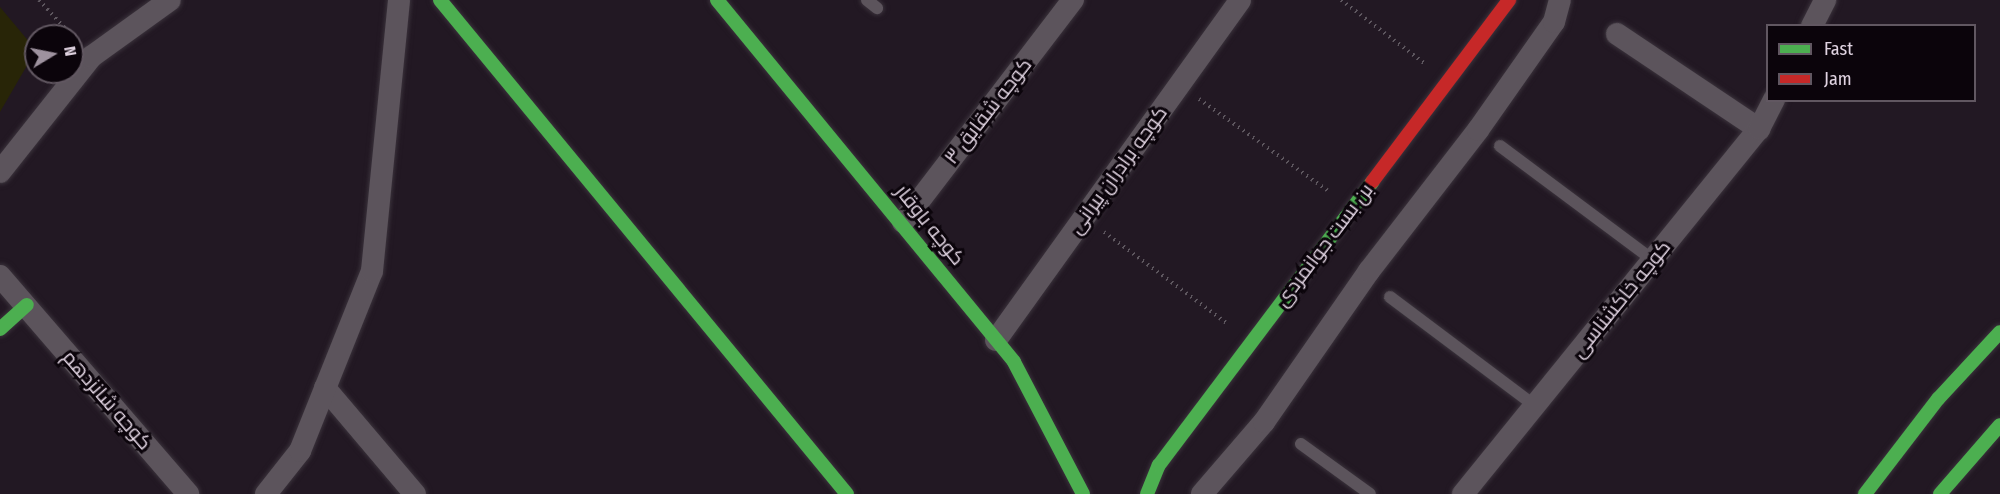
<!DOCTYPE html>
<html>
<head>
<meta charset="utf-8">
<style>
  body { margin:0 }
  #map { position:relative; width:2000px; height:494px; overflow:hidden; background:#221823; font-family:"Fira Sans Condensed",Cairo,sans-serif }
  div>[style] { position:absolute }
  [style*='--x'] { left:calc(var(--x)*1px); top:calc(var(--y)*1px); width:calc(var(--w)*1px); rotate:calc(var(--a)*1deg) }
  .green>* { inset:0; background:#282507 }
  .path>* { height:4px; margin-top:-2px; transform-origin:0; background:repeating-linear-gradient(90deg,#5e575f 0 1.5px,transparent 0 6px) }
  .roads { filter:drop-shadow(0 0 2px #3a323b) drop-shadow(0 0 2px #3a323b) }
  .lane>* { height:12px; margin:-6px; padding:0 6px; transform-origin:6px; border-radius:6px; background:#5c545c }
  .street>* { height:22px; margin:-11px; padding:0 11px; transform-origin:11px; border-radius:11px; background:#5c545c }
  .fast>* { height:14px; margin:-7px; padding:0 7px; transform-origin:7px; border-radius:7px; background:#4caf50 }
  .jam>* { height:14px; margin:-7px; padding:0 7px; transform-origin:7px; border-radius:7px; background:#c62828 }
  span { translate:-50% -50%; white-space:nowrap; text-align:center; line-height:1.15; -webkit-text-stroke:6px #0b040b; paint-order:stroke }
  .street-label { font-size:20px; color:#e1d4e2 }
  .legend { position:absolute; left:1766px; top:24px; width:210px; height:78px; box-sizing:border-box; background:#0b040b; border:2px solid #615761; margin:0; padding:8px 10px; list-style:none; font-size:18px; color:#e1d4e2 }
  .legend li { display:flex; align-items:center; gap:12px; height:30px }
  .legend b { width:30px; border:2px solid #615761 }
  .north { position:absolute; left:24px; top:24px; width:60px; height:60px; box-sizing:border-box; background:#0b040b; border:2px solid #615761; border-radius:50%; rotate:80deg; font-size:16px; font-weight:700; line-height:24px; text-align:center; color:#e1d4e2 }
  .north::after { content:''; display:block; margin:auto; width:21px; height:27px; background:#9e929f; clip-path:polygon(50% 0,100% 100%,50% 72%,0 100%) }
</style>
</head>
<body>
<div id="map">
  <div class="green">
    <i style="clip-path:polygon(0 7px,36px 50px,0 112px)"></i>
  </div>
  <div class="path">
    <i style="--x:39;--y:0;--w:49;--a:47.5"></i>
    <i style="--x:1341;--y:0;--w:104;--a:37.2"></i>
    <i style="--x:1199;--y:99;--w:161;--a:35.4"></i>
    <i style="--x:1104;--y:232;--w:154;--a:36.6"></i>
  </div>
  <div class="roads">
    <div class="lane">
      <i style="--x:867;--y:0;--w:13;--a:39"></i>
      <i style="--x:1500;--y:146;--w:191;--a:36.7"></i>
      <i style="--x:1390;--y:297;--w:181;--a:36.9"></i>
      <i style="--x:1301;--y:444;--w:85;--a:35.9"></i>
    </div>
    <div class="street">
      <i style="--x:1812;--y:26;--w:29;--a:-63"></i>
      <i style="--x:1617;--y:34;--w:171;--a:33.8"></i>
      <i style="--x:0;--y:172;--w:147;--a:-51.6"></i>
      <i style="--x:91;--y:57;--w:97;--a:-35.8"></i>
      <i style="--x:903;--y:222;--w:280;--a:-52.6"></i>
      <i style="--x:0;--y:276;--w:288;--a:49.2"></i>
      <i style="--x:996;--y:340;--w:418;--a:-54.3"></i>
      <i style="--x:325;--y:388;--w:139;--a:49.7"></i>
      <i style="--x:266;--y:494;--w:55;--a:-51.7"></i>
      <i style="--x:300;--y:451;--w:194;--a:-68.2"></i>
      <i style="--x:372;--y:271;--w:272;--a:-84.3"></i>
      <i style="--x:1202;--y:494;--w:95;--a:-49.3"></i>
      <i style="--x:1264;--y:422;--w:184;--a:-55.2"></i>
      <i style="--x:1369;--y:271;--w:178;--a:-52.3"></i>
      <i style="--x:1478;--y:130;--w:132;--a:-54.9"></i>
      <i style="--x:1554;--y:22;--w:23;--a:-75"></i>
      <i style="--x:1463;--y:494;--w:470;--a:-51"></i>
      <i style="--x:1759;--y:129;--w:33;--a:-63"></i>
    </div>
    <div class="fast">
      <i style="--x:440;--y:0;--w:640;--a:50.52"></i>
      <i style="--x:717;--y:0;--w:468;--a:50.6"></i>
      <i style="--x:1014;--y:362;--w:149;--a:62.4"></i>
      <i style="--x:0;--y:329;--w:36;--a:-42"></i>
      <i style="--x:1147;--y:494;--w:31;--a:-68"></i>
      <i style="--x:1159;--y:465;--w:354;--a:-53"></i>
      <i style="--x:1865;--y:494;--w:120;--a:-52.5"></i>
      <i style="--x:1938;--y:399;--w:91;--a:-47.2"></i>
      <i style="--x:1940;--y:494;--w:91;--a:-49"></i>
    </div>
    <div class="jam">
      <i style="--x:1372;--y:182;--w:228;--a:-53"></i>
    </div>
  </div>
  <div class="street-label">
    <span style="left:988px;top:111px;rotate:-52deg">کوچه شقایق ۳</span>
    <span style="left:1118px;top:170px;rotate:-54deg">کوچه برادران پیرانی</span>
    <span style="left:930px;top:225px;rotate:51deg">کوچه باوقار</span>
    <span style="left:1324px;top:245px;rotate:-53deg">بن بست جوانمردی</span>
    <span style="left:1621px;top:299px;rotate:-51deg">کوچه خاکشناسی</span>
    <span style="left:107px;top:400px;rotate:49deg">کوچه شانزدهم</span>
  </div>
  <ul class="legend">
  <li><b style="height:8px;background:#4caf50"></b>Fast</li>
  <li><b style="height:8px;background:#c62828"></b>Jam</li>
  </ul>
  <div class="north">N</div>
</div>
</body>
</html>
